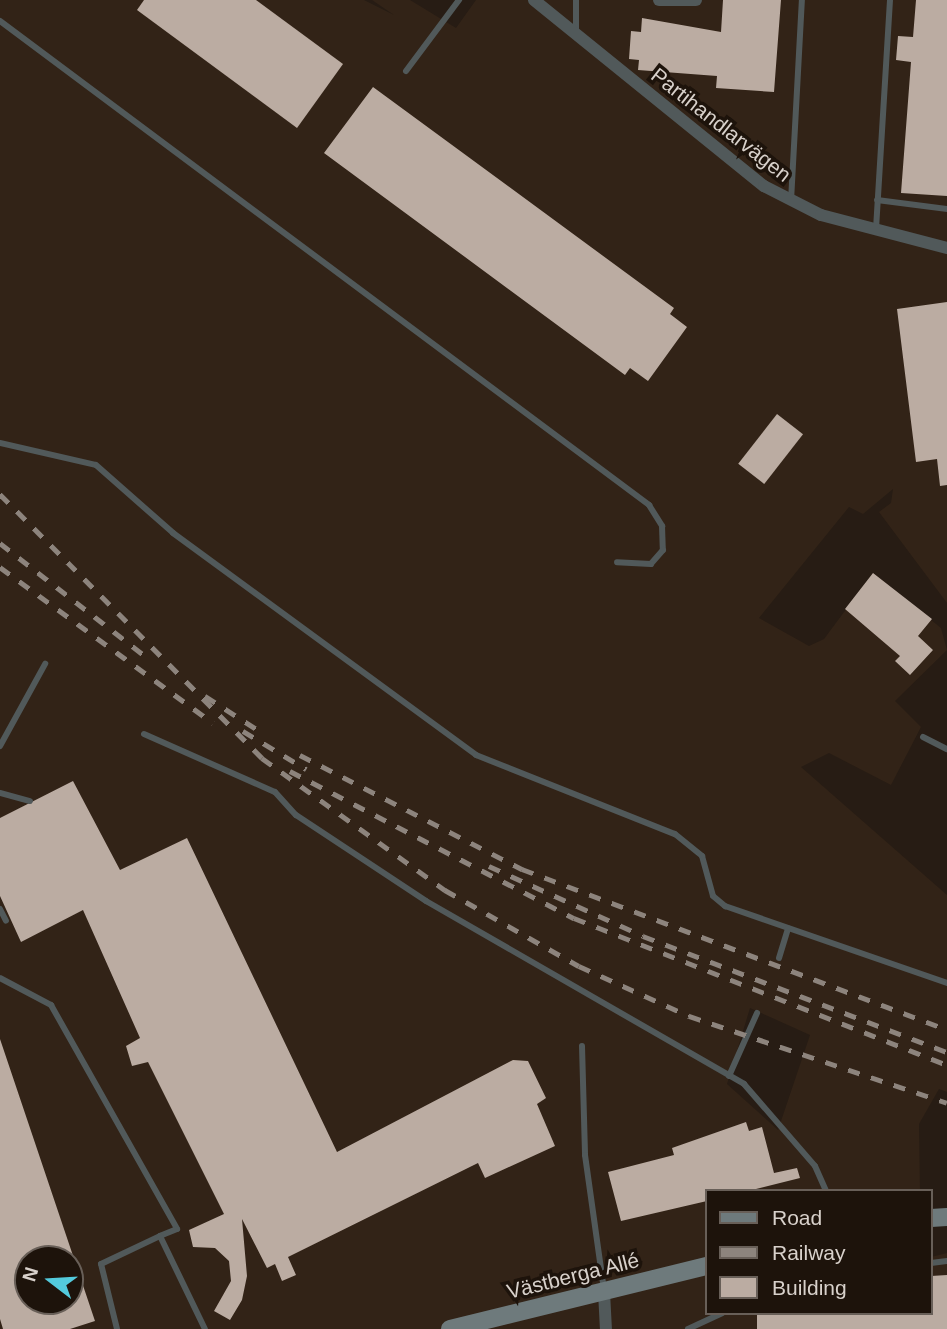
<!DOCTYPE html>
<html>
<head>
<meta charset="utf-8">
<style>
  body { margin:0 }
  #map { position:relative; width:947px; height:1329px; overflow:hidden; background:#271c14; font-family:Arial,sans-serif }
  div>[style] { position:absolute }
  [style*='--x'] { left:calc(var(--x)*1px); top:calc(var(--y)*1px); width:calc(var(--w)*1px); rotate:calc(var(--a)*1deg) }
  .built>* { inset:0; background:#322317 }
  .building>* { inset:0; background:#bbaca2; transform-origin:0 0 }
  .lane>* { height:6px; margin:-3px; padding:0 3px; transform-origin:3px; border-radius:3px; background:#51595a }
  .street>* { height:12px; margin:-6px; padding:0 6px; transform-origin:6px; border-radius:6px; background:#51595a }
  .secondary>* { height:18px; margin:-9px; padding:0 9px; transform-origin:9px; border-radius:9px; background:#6e7a7c }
  .rail>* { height:4.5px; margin-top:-2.25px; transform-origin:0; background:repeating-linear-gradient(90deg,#8d847d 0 12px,transparent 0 24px) }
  span { translate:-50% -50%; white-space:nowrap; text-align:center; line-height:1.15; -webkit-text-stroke:7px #1d130b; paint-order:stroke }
  .street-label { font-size:21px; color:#d8d1cb }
  .legend { position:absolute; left:705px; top:1189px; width:228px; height:126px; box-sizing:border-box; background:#1d130b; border:2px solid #685f58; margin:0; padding:9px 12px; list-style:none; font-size:21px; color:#d8d1cb }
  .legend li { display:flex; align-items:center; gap:14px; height:35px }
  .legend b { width:35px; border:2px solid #685f58 }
  .north { position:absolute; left:14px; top:1245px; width:70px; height:70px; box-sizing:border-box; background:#1d130b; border:2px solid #685f58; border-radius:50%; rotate:287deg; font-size:19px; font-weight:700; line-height:28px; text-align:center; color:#d8d1cb }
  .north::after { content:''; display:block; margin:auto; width:24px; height:32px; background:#53cadc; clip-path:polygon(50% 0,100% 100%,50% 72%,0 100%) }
</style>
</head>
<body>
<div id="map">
  <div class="built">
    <i style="clip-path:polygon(evenodd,0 0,364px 0,394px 15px,372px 0,410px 0,456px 28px,476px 0,947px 0,947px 603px,879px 512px,891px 503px,893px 489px,863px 514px,849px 507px,759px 618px,809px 646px,824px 639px,873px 573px,941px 628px,947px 650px,895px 701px,921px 727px,891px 785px,829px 753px,801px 767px,947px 895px,947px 1092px,939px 1089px,919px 1124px,920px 1191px,707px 1191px,707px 1313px,931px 1313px,931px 1257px,947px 1253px,947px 1329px,0 1329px,0 0,750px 1008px,810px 1035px,778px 1130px,727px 1084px,750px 1008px,0 0,28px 1259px,70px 1259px,70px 1301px,28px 1301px,28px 1259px)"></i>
  </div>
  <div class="building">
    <i style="clip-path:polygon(144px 0,256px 0,343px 64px,297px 128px,137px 10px)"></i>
    <i style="clip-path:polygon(723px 0,781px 0,774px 92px,716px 88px,717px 76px,638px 70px,639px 60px,629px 59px,631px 31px,641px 32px,642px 18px,721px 32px)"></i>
    <i style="clip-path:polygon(916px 0,947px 0,947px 196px,901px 193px,911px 62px,896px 60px,898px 36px,913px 37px)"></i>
    <i style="clip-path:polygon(373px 87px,674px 308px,670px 314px,687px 327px,648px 381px,630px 368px,625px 375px,324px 153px)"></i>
    <i style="clip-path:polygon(947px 302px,947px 485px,940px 486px,937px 459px,916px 462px,897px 309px)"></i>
    <i style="left:777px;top:414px;width:33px;height:63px;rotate:38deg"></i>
    <i style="clip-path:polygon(873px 573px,932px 619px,918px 636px,933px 650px,910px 675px,895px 661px,900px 656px,845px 609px)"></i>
    <i style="clip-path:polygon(73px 781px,120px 870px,187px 838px,337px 1152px,513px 1060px,528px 1061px,546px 1098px,537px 1104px,555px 1146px,485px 1178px,478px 1163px,288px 1257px,296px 1275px,282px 1281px,275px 1264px,267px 1268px,242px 1219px,247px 1276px,242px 1300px,230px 1320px,214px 1311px,231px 1281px,229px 1261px,215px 1248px,193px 1247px,189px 1230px,224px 1214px,148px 1062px,132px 1066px,126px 1046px,140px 1038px,83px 910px,21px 942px,0 896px,0 818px)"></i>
    <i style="clip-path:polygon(evenodd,0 1039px,95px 1321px,70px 1329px,3px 1329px,0 1319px,0 1039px,28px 1259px,70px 1259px,70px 1301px,28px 1301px,28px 1259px)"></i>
    <i style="clip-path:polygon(746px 1122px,749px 1131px,762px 1127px,774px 1173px,797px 1168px,800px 1178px,748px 1191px,707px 1191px,707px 1201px,621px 1221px,608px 1172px,674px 1155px,672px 1148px)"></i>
    <i style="clip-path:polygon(947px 1275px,947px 1329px,757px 1329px,757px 1313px,931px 1313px,931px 1276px)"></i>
  </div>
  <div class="lane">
    <i style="--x:0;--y:21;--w:810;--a:36.71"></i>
    <i style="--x:649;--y:505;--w:25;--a:58"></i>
    <i style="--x:662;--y:526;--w:24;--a:88"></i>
    <i style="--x:663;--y:550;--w:18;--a:131"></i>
    <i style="--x:651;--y:564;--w:34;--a:-177"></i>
    <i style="--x:576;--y:33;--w:33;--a:-90"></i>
    <i style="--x:406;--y:71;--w:89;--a:-53.3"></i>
    <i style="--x:877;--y:200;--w:71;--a:7.3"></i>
    <i style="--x:791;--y:201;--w:201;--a:-86.9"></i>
    <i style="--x:876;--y:229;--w:229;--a:-86.5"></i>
    <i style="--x:0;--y:443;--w:98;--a:12.9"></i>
    <i style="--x:96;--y:465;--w:103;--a:41.4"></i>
    <i style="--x:173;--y:533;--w:376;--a:36.2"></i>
    <i style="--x:476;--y:755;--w:214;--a:21.7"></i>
    <i style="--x:675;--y:834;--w:35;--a:39"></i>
    <i style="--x:702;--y:856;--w:41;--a:74.6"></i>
    <i style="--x:713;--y:896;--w:16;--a:40"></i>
    <i style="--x:725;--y:906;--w:235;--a:19.1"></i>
    <i style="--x:144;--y:734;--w:143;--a:23.9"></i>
    <i style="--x:275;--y:792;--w:31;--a:48"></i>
    <i style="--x:296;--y:815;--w:156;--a:33.5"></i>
    <i style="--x:426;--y:901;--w:367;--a:29.9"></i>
    <i style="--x:744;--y:1084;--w:108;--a:49.1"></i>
    <i style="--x:815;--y:1166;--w:27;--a:66"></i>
    <i style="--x:923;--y:737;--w:27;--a:27"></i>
    <i style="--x:0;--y:746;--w:94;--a:-61.2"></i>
    <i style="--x:0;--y:793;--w:31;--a:15"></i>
    <i style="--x:0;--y:909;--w:13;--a:63"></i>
    <i style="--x:779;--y:958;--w:31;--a:-73"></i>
    <i style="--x:0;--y:978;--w:58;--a:27.9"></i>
    <i style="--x:51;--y:1005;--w:257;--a:60.6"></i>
    <i style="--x:177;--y:1229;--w:18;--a:158"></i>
    <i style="--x:582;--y:1046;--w:109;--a:88.4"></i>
    <i style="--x:585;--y:1155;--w:137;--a:82"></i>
    <i style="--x:729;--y:1076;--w:69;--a:-66"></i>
    <i style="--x:931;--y:1263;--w:16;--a:-7"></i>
    <i style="--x:117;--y:1329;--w:67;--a:-103.8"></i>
    <i style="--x:101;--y:1264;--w:65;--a:-25.4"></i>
    <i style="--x:160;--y:1236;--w:103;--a:64.2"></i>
    <i style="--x:688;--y:1329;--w:38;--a:-25"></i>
  </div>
  <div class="street">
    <i style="--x:534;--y:0;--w:296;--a:39"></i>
    <i style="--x:764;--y:186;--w:64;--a:27"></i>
    <i style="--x:821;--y:215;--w:130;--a:14.7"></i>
    <i style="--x:659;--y:0;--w:37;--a:0"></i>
    <i style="--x:604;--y:1292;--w:37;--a:87"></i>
  </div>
  <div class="secondary">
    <i style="--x:931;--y:1218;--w:16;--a:-4"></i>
    <i style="--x:450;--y:1329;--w:265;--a:-13.8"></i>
  </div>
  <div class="rail">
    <i style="--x:0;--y:494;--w:372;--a:45.2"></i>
    <i style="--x:262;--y:758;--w:226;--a:35.8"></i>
    <i style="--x:445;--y:890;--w:154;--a:29.6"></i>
    <i style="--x:579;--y:966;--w:121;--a:24.4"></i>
    <i style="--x:689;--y:1016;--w:272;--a:18.6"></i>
    <i style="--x:0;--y:543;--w:182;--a:37.9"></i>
    <i style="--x:0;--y:567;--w:264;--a:36.2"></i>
    <i style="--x:205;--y:696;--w:67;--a:32.7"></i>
    <i style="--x:243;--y:731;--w:74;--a:31.1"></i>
    <i style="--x:300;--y:755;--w:250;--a:27.2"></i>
    <i style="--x:522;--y:869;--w:454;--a:20.7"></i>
    <i style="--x:290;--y:771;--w:320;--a:27.4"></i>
    <i style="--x:574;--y:918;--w:401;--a:21.5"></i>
    <i style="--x:489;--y:866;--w:169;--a:24.4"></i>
    <i style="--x:643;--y:936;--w:325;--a:20.9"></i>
  </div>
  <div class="street-label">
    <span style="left:721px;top:125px;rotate:38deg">Partihandlarvägen</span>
    <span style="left:573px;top:1276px;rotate:-14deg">Västberga Allé</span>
  </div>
  <ul class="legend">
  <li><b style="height:9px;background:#6e7a7c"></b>Road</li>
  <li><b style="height:9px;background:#8d847d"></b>Railway</li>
  <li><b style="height:19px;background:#bbaca2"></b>Building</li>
  </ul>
  <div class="north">N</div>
</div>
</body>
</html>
